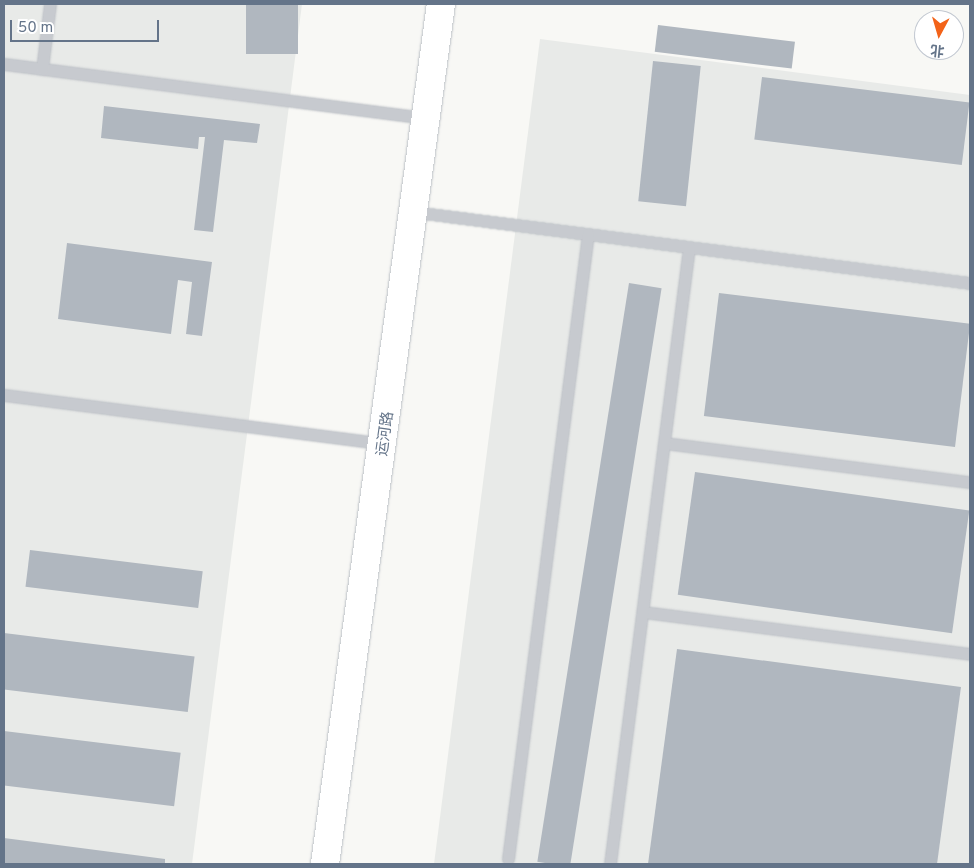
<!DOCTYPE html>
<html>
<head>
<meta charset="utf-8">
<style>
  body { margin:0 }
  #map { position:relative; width:974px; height:868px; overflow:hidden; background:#f8f8f5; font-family:Overpass,"Noto Sans SC",sans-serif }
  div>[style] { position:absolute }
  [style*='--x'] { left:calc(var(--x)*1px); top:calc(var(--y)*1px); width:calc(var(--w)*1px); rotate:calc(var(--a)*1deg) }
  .built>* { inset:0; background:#e8eae8 }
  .building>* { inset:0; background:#b0b7bf; transform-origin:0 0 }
  .roads { filter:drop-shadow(0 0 1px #bbbfc5) drop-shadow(0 0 1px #bbbfc5) }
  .lane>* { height:11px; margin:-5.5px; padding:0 5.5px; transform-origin:5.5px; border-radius:5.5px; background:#c7cacf }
  .secondary>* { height:28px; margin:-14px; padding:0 14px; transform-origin:14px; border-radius:14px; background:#fff }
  span { translate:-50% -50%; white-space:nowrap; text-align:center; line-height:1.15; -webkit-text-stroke:5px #fff; paint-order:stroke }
  .street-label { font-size:15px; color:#647489 }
  .frame { position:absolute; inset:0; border:5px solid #647489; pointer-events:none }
  .north { position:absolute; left:914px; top:10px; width:50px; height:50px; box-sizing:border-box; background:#fff; border:1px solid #c1c7d0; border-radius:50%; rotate:186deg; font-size:14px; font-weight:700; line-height:20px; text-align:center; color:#647489 }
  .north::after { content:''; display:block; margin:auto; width:18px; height:22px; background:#f36319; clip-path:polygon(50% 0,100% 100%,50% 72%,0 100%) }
  .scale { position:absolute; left:10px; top:20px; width:149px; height:22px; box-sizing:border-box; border:2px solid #647489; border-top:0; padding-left:6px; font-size:15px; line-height:18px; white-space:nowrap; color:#647489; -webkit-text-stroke:4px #fff; paint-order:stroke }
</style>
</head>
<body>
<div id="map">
  <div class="built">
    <i style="clip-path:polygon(4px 4px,302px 4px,192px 864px,4px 864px)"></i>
    <i style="clip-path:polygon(540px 39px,970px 95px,970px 864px,434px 864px)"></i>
  </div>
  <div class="building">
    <i style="left:246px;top:4px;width:52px;height:50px"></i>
    <i style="left:658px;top:25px;width:138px;height:27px;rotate:7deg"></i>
    <i style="left:653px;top:61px;width:48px;height:141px;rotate:6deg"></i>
    <i style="left:762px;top:77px;width:209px;height:63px;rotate:7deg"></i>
    <i style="clip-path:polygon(104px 106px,260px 124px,257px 143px,224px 140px,213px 232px,194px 230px,205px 137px,199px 137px,198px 149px,101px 138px)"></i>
    <i style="clip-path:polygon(67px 243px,212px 262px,202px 336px,186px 334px,192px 282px,178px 280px,171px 334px,58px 319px)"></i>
    <i style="left:629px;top:283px;width:33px;height:586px;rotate:9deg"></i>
    <i style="left:719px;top:293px;width:253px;height:124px;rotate:7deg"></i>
    <i style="left:695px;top:472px;width:277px;height:124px;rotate:8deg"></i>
    <i style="left:30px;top:550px;width:174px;height:37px;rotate:7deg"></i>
    <i style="left:4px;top:633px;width:192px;height:56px;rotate:7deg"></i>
    <i style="clip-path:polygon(677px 649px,961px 687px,937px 864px,648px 864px)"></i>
    <i style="left:4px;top:731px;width:178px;height:54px;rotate:7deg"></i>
    <i style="clip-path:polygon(4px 838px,165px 859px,165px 864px,4px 864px)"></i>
  </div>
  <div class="roads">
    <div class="lane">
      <i style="--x:4;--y:64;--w:425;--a:7.3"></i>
      <i style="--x:42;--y:69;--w:65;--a:-83"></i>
      <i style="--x:415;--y:212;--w:560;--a:7.29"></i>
      <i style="--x:4;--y:395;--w:380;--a:7.3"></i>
      <i style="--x:664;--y:443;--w:308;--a:7.3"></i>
      <i style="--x:643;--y:612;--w:330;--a:7.3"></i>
      <i style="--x:508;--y:859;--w:630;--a:-82.71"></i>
      <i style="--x:610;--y:864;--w:622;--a:-82.7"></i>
    </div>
    <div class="secondary">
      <i style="--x:325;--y:864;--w:868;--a:-82.32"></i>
    </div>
  </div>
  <div class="street-label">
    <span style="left:386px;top:434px;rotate:-82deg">运河路</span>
  </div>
  <div class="frame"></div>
  <div class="north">北</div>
  <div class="scale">50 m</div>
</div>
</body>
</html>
